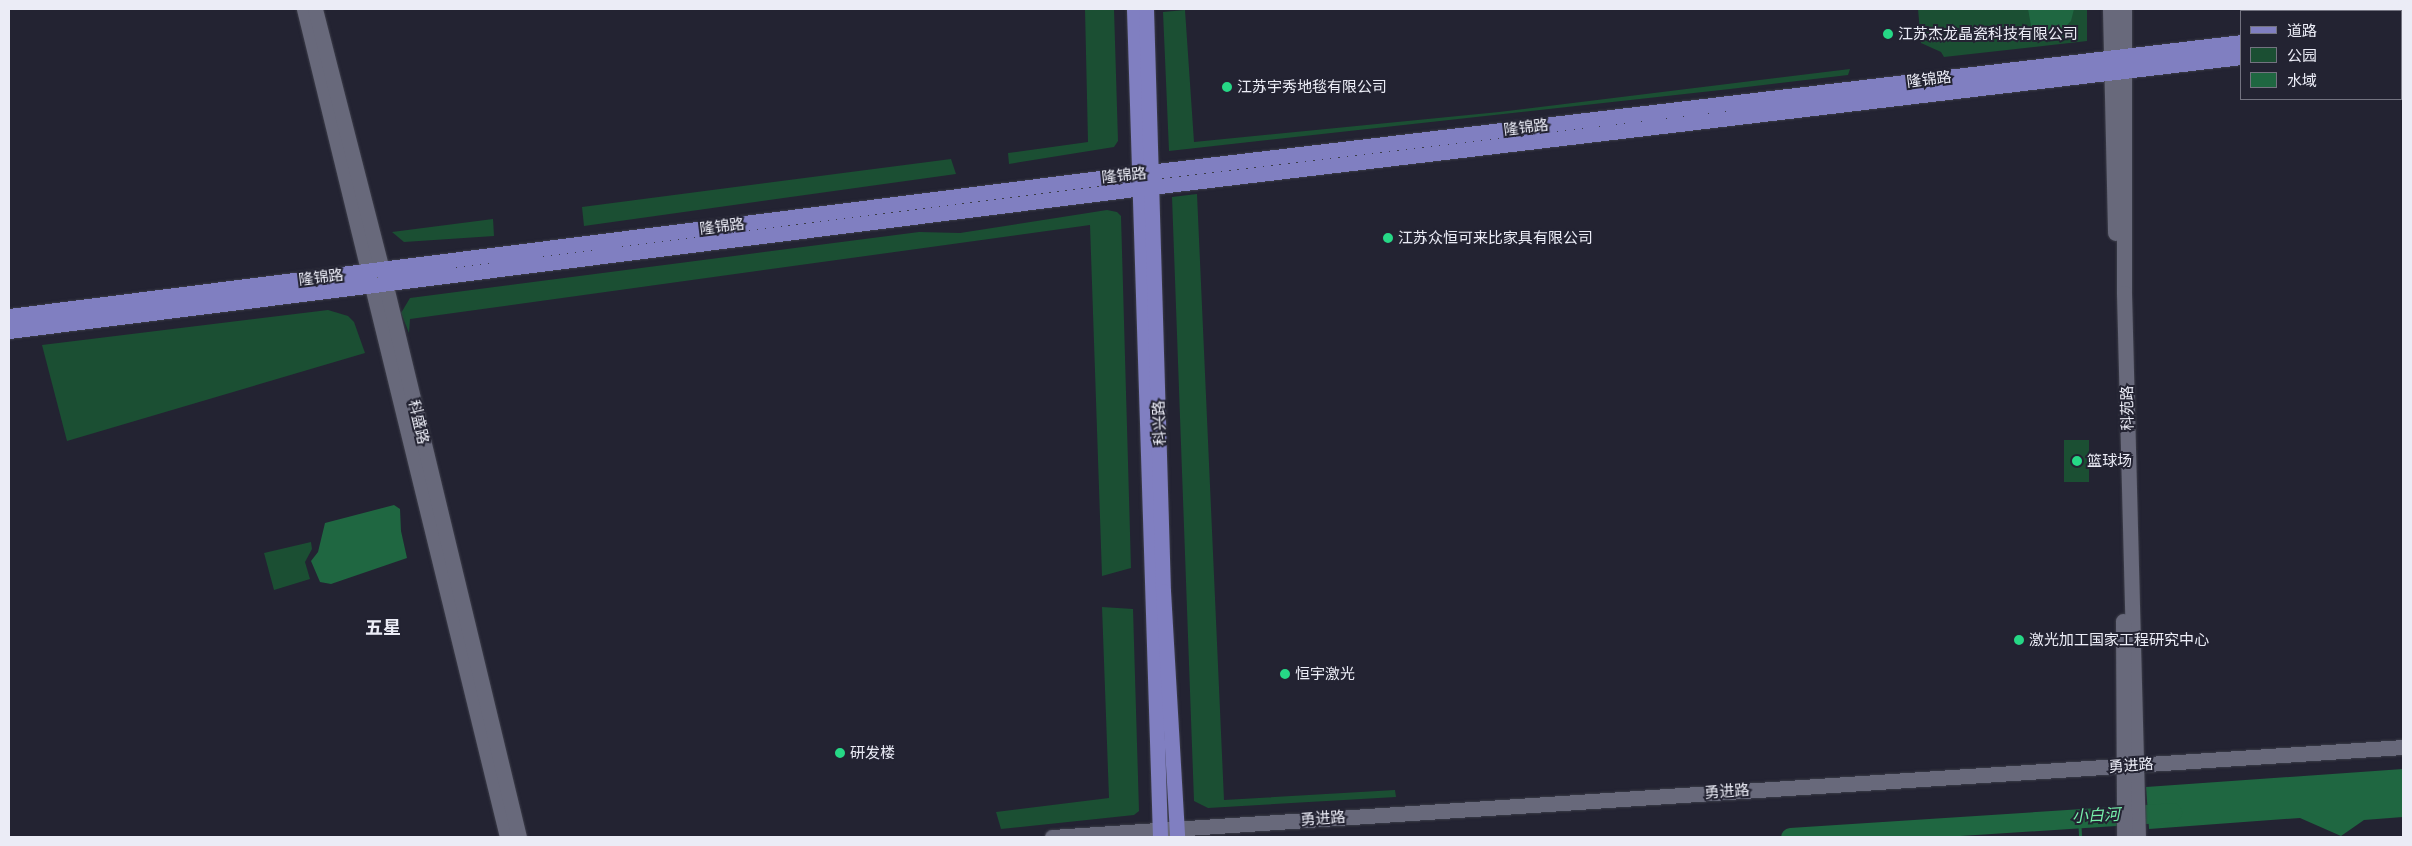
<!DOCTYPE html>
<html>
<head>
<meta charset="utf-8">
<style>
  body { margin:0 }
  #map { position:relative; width:2412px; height:846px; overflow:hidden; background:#232332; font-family:"PT Sans","Noto Sans SC",sans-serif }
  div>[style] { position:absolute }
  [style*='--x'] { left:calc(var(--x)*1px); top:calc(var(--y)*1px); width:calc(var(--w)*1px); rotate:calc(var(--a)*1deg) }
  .green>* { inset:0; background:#1b4f33; transform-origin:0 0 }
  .water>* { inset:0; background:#1f6741 }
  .stream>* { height:3px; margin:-1.5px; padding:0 1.5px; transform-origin:1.5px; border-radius:1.5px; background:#1f6741 }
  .river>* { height:19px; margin:-9.5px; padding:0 9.5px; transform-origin:9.5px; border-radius:9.5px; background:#1f6741 }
  .roads { filter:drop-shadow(0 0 1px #3d3e4a) drop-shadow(0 0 1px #3d3e4a) }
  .minor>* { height:15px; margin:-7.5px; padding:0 7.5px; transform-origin:7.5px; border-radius:7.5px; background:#68697b }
  .major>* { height:15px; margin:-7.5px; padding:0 7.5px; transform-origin:7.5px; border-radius:7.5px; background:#807fc1 }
  .dots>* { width:14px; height:14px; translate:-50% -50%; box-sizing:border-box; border:2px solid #232332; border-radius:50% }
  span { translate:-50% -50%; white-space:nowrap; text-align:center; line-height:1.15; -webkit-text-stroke:4px #232332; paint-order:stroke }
  .poi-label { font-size:15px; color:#ebecf6 }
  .left { translate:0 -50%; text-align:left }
  .street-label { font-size:15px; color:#ebecf6 }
  .water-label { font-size:16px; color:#76efaa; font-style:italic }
  .quarter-label { font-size:18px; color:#ebecf6; font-weight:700 }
  .frame { position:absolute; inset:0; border:10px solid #ebecf6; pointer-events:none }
  .legend { position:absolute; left:2240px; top:10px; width:162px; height:90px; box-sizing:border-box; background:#232332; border:1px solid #737380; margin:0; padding:6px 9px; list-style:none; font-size:15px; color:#ebecf6 }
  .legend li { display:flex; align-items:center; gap:10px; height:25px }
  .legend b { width:25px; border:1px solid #737380 }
</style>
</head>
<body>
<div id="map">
  <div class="green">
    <i style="clip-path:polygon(1085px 9px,1114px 9px,1118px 141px,1114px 147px,1009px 164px,1008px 153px,1088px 142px)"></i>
    <i style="clip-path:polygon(1918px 9px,2087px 9px,2087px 41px,1944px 57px,1941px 52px,1921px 43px)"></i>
    <i style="clip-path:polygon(1185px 10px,1194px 142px,1499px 112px,1850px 69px,1848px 75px,1730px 89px,1169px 151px,1163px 12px)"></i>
    <i style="clip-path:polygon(951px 159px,956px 174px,584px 226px,582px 207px)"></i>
    <i style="clip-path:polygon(1197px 194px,1224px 800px,1395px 790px,1396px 797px,1208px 808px,1194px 801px,1172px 197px)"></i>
    <i style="clip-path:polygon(1107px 210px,1117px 212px,1121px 216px,1131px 568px,1102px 576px,1090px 225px,410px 319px,409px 333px,401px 313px,410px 298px,919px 232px,960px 233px)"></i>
    <i style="clip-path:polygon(493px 219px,494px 236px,404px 242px,392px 232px)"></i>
    <i style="clip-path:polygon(328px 310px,348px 316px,354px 322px,365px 353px,67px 441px,42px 345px)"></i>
    <i style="left:2064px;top:440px;width:25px;height:42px"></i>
    <i style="clip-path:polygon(311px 542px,312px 549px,305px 562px,310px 579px,274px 590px,264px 553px)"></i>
    <i style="clip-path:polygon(1102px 607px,1133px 609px,1139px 811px,1134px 815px,1001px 829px,996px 812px,1109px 798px)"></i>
  </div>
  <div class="water">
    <i style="clip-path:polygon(2028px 9px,2074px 9px,2071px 21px,2066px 26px,2041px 34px,2032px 31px)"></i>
    <i style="clip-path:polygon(394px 505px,400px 509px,401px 531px,407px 558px,331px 584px,320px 582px,311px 561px,318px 552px,325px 523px)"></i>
    <i style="clip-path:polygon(2403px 769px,2403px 817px,2364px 820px,2341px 836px,2300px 818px,2149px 829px,2146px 787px)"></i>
  </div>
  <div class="stream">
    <i style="--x:2079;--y:816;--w:21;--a:87"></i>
  </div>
  <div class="river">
    <i style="--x:1790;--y:837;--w:383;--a:-3.7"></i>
  </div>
  <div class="roads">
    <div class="minor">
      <i style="--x:304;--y:9;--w:853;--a:76.22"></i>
      <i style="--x:315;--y:9;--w:282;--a:75.6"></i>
      <i style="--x:385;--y:282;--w:571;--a:76.43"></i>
      <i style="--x:2110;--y:9;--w:224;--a:88.7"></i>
      <i style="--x:2124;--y:9;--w:284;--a:90"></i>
      <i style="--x:2124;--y:293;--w:544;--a:88.53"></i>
      <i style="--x:2123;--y:621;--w:216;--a:89.7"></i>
      <i style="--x:1052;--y:837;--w:1354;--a:-3.81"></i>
    </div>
    <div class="major">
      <i style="--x:1134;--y:9;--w:828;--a:88.2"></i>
      <i style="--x:1146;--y:9;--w:582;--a:88.33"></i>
      <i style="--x:1163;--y:591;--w:246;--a:86.7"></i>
      <i style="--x:2401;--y:23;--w:2;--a:0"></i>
      <i style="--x:2401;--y:39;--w:2;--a:0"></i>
      <i style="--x:9;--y:316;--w:1123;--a:-7.21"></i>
      <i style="--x:1123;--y:175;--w:1126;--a:-6.78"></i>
      <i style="--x:9;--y:331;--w:1126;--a:-7.19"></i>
      <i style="--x:1126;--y:190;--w:1123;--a:-6.8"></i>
    </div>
  </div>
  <div class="dots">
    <i style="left:1888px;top:34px;background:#26d886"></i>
    <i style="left:1227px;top:87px;background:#26d886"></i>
    <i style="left:1388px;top:238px;background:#26d886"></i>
    <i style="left:2077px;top:461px;background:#26d886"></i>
    <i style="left:2019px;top:640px;background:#26d886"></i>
    <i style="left:1285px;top:674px;background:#26d886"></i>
    <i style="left:840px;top:753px;background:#26d886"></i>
  </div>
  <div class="poi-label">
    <span class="left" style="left:1898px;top:34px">江苏杰龙晶瓷科技有限公司</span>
    <span class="left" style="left:1237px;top:87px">江苏宇秀地毯有限公司</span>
    <span class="left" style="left:1398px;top:238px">江苏众恒可来比家具有限公司</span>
    <span class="left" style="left:2087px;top:461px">篮球场</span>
    <span class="left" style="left:2029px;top:640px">激光加工国家工程研究中心</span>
    <span class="left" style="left:1295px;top:674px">恒宇激光</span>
    <span class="left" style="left:850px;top:753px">研发楼</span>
  </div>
  <div class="street-label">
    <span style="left:1929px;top:79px;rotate:-7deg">隆锦路</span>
    <span style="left:1526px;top:127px;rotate:-7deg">隆锦路</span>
    <span style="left:1124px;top:175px;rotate:-6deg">隆锦路</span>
    <span style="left:722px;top:226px;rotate:-7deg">隆锦路</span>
    <span style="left:321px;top:277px;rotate:-7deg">隆锦路</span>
    <span style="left:2127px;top:408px;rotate:-91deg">科苑路</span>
    <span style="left:419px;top:422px;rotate:77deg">科盛路</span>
    <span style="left:1159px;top:423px;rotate:-92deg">科兴路</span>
    <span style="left:2131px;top:765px;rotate:-4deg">勇进路</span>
    <span style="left:1727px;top:791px;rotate:-4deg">勇进路</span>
    <span style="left:1323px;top:818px;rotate:-4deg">勇进路</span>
  </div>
  <div class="water-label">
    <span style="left:2096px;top:815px;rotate:-3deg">小白河</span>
  </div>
  <div class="quarter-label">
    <span style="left:383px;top:628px">五星</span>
  </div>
  <div class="frame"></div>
  <ul class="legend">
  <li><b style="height:6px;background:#807fc1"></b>道路</li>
  <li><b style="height:14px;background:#1b4f33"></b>公园</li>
  <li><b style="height:14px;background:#1f6741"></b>水域</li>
  </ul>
</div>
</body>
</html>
